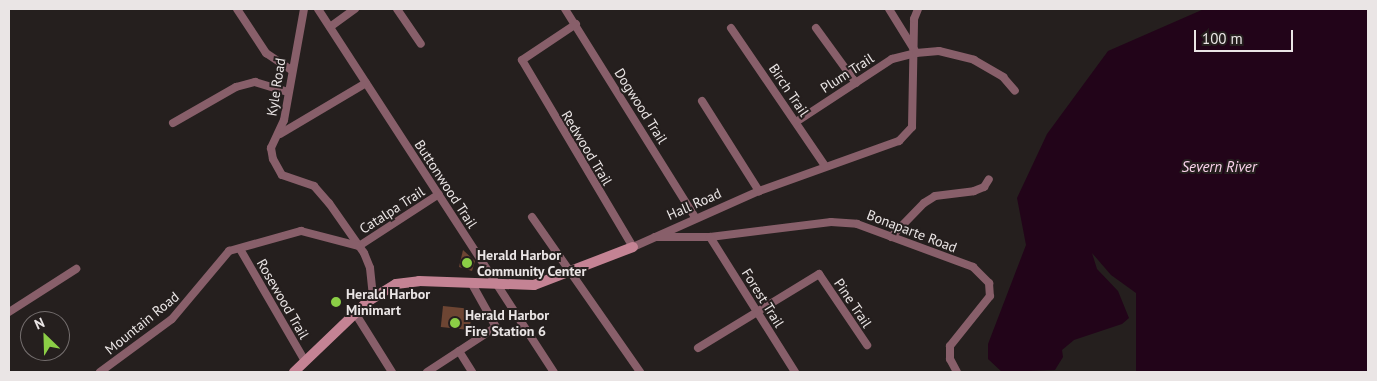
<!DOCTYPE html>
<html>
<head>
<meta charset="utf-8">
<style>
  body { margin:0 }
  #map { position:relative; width:1377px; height:381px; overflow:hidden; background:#251f1e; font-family:"PT Sans",sans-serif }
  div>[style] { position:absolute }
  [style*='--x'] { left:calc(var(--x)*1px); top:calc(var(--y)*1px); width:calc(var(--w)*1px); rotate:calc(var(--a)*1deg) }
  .water>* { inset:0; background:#220419 }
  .building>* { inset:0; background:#6d4533; transform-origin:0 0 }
  .street>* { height:8px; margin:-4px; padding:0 4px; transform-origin:4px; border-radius:4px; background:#885f6a }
  .secondary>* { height:10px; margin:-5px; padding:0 5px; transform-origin:5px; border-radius:5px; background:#c48394 }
  .dots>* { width:14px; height:14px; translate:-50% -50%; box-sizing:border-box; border:2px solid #251f1e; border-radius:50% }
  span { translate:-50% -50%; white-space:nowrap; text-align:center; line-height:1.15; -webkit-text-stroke:4px #251f1e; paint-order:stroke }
  .street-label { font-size:14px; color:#eae5e5 }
  .poi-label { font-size:14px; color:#eae5e5; font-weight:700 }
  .left { translate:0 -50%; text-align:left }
  .water-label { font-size:15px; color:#fbd3ec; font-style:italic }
  .frame { position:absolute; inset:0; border:10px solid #eae5e5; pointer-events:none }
  .north { position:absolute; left:20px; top:311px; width:50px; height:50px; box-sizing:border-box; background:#251f1e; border:1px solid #746e6e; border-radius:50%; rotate:336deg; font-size:14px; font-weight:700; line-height:20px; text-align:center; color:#eae5e5 }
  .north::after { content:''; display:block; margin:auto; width:18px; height:22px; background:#8bce46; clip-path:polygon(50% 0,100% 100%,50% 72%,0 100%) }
  .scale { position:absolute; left:1194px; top:30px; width:99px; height:22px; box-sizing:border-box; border:2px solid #eae5e5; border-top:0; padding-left:6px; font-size:15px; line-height:18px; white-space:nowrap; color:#eae5e5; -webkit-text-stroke:4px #251f1e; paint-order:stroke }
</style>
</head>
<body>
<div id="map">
  <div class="water">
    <i style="clip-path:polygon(1204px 9px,1368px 9px,1368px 372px,1136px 372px,1136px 293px,1111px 275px,1092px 253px,1097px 269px,1118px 291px,1129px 318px,1122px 324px,1074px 340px,1062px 350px,1063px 357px,1055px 370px,1002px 372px,988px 359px,988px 344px,1026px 245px,1017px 198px,1047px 134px,1108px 51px)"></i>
  </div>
  <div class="building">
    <i style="clip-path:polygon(463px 250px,475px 261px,472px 271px,459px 267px)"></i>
    <i style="left:443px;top:306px;width:29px;height:21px;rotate:6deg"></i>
  </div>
  <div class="street">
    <i style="--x:237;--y:9;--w:53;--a:56.6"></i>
    <i style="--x:266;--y:53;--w:30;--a:34"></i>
    <i style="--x:304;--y:9;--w:113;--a:100.2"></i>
    <i style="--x:284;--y:120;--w:31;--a:115"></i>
    <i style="--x:271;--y:148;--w:11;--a:80"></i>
    <i style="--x:273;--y:159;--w:18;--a:61"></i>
    <i style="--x:282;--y:175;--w:34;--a:19"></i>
    <i style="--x:314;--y:186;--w:23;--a:49"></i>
    <i style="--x:329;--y:203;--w:61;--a:55"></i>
    <i style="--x:364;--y:253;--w:16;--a:68"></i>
    <i style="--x:370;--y:268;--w:29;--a:84"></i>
    <i style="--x:318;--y:9;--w:433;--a:57"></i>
    <i style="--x:397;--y:9;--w:42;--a:55.6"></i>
    <i style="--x:565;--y:9;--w:245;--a:58"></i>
    <i style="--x:889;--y:9;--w:49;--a:58.2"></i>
    <i style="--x:576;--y:24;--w:65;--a:146.3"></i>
    <i style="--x:522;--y:60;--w:217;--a:59.3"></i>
    <i style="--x:633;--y:247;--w:138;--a:-24"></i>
    <i style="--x:759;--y:191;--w:149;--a:-19.7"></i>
    <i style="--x:899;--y:141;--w:19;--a:-47"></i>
    <i style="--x:912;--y:127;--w:108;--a:-88.9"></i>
    <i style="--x:914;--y:19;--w:11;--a:-68"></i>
    <i style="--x:330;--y:27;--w:31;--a:-36"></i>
    <i style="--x:731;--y:28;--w:167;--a:55.7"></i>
    <i style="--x:816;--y:28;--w:68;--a:54"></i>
    <i style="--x:702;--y:101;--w:107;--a:57.7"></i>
    <i style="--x:796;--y:122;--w:115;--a:-33.3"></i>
    <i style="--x:892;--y:59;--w:25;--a:-14"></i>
    <i style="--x:916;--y:53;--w:23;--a:-5"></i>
    <i style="--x:939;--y:51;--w:36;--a:14"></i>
    <i style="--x:974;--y:60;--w:34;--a:30"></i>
    <i style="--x:1003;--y:77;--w:18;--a:49"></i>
    <i style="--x:173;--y:123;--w:73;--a:-29.7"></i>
    <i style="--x:236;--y:87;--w:20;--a:-15"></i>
    <i style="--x:255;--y:82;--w:34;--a:17"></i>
    <i style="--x:280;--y:134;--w:100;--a:-30.7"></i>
    <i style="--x:532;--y:217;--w:189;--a:55.1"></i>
    <i style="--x:655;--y:237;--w:55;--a:0"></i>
    <i style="--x:710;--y:237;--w:122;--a:-7.1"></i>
    <i style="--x:831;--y:222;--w:26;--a:4"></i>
    <i style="--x:857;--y:224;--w:124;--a:20.3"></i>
    <i style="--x:973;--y:267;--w:23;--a:45"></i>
    <i style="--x:989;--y:283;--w:13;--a:86"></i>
    <i style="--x:990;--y:296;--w:64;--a:128.7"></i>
    <i style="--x:950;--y:346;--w:13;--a:90"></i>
    <i style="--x:950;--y:359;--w:15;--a:62"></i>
    <i style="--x:710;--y:237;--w:160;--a:57.8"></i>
    <i style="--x:891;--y:237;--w:47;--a:-45.9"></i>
    <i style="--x:924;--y:203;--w:13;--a:-32"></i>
    <i style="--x:935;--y:196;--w:39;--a:-7"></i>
    <i style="--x:974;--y:191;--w:11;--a:-22"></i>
    <i style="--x:984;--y:187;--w:9;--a:-58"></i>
    <i style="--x:359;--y:246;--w:95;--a:-33"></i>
    <i style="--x:240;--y:249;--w:129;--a:59.9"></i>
    <i style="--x:9;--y:312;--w:80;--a:-32.7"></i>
    <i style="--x:355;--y:313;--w:70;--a:57.9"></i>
    <i style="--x:698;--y:348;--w:142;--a:-31.4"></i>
    <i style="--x:819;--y:274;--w:86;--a:55.9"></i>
    <i style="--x:459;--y:351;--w:25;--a:58"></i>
    <i style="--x:100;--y:372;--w:89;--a:-36.4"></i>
    <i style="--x:172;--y:319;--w:89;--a:-50"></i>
    <i style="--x:229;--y:251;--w:75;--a:-15.5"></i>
    <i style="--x:301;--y:231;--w:60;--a:14.5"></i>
    <i style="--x:427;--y:372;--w:82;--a:-33.1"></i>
    <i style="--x:496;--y:327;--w:49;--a:-119.2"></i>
  </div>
  <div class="secondary">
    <i style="--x:294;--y:372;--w:101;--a:-43.8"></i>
    <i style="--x:367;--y:302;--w:34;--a:-32"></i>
    <i style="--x:396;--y:284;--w:23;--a:-7"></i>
    <i style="--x:419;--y:281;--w:115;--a:2"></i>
    <i style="--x:534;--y:285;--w:106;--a:-21"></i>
  </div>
  <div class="dots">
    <i style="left:467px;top:263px;background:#8bce46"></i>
    <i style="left:336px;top:302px;background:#8bce46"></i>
    <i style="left:455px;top:323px;background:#8bce46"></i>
  </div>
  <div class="street-label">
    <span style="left:847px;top:73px;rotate:-33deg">Plum Trail</span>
    <span style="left:276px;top:87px;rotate:-81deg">Kyle Road</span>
    <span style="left:789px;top:90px;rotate:56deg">Birch Trail</span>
    <span style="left:641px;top:106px;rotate:58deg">Dogwood Trail</span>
    <span style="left:587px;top:148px;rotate:59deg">Redwood Trail</span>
    <span style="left:446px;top:184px;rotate:57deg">Buttonwood Trail</span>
    <span style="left:694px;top:204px;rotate:-24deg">Hall Road</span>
    <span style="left:392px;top:210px;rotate:-33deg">Catalpa Trail</span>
    <span style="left:912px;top:231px;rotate:21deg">Bonaparte Road</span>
    <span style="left:763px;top:298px;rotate:58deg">Forest Trail</span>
    <span style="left:283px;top:299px;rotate:60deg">Rosewood Trail</span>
    <span style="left:853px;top:303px;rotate:56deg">Pine Trail</span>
    <span style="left:142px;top:323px;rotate:-39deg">Mountain Road</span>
  </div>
  <div class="poi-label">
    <span class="left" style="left:477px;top:263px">Herald Harbor<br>Community Center</span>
    <span class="left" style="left:346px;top:302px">Herald Harbor<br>Minimart</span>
    <span class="left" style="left:465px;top:323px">Herald Harbor<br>Fire Station 6</span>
  </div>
  <div class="water-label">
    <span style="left:1219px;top:167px">Severn River</span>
  </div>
  <div class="frame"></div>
  <div class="north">N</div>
  <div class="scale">100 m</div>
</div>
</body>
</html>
